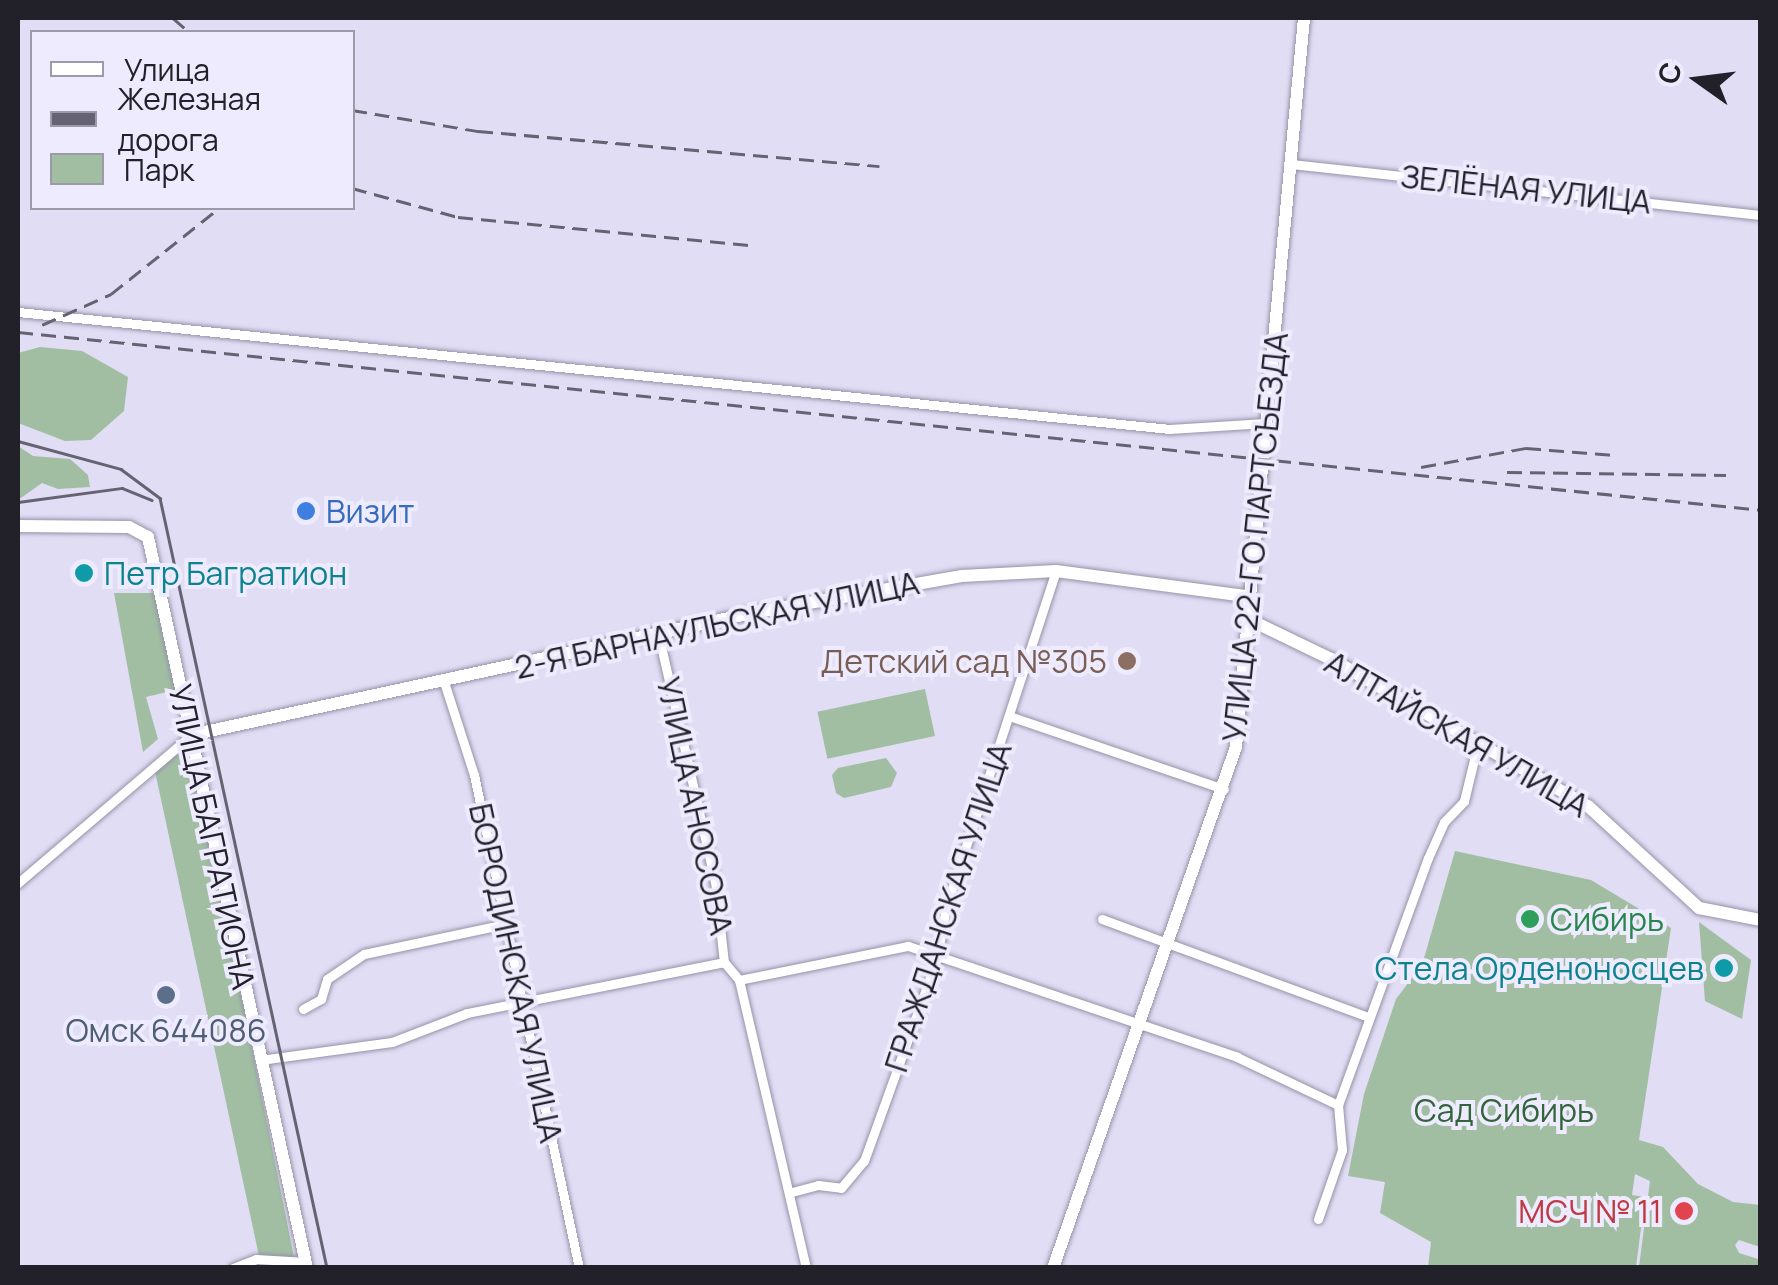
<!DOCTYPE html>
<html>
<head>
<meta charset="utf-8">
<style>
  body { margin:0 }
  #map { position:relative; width:1778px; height:1285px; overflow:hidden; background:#e1ddf4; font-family:Manrope,sans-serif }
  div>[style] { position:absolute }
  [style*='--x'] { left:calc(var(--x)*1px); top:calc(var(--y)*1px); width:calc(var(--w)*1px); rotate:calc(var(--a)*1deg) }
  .green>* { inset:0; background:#a1bea3; transform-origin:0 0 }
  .roads { filter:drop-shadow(0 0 2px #9692a8) drop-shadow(0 0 2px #9692a8) }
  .street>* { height:9px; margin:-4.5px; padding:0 4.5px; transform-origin:4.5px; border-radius:4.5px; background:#fff }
  .secondary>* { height:12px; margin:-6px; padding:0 6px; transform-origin:6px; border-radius:6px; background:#fff }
  .tram>* { height:2.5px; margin:-1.25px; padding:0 1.25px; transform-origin:1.25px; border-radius:1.25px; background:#656371 }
  .rail>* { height:2.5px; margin-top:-1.25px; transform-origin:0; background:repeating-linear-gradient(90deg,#656371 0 15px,transparent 0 23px) }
  .dots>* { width:28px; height:28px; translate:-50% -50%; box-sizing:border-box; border:5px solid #eeebfe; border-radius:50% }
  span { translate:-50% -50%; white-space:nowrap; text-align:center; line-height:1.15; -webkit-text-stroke:8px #eeebfe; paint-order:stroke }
  .street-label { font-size:32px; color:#222129 }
  .shop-label { font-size:32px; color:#366cbe }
  .left { translate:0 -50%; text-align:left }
  .culture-label { font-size:32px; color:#0d838f }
  .right { translate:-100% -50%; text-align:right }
  .education-label { font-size:32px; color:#785e54 }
  .leisure-label { font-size:32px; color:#27864d }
  .service-label { font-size:32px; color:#4e5e75 }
  .park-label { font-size:32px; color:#33653a }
  .health-label { font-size:32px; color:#be3a42 }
  .frame { position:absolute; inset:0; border:20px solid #222129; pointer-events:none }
  .legend { position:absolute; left:30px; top:30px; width:325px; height:180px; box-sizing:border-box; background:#eeebfe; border:2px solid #9c9aa9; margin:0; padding:12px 18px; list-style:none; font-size:30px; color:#222129 }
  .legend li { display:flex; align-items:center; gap:20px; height:50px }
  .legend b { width:50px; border:2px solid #9c9aa9 }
  .north { position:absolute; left:1648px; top:30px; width:100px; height:100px; -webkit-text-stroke:8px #eeebfe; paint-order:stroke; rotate:284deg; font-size:28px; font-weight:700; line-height:40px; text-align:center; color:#222129 }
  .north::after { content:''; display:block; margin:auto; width:35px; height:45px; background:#222129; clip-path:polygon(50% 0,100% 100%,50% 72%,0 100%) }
</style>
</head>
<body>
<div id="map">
  <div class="green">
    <i style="clip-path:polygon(40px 347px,82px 351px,128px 377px,124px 411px,91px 440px,65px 441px,18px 423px,18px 353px)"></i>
    <i style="clip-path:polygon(18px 446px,33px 456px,70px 459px,88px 475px,90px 487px,58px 489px,42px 483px,18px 500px)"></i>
    <i style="clip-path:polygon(114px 593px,158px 593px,179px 689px,146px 697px,158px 739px,143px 752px)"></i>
    <i style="left:925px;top:689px;width:48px;height:110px;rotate:78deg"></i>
    <i style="clip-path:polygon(185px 742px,192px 748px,294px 1257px,259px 1256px,153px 762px)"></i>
    <i style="clip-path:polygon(886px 758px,897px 773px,891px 787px,844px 798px,836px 793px,832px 775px,838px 768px)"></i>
    <i style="clip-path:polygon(1455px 851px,1591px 880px,1671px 928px,1639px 1140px,1663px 1147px,1698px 1184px,1733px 1202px,1760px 1205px,1760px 1247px,1739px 1240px,1735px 1245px,1739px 1253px,1758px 1259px,1759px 1266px,1639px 1267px,1650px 1181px,1635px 1174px,1632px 1195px,1645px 1197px,1636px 1267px,1428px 1267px,1431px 1242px,1380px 1213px,1385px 1182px,1348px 1176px,1364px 1094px,1396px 999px,1422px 965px)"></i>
    <i style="clip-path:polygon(1699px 922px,1751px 960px,1742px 1019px,1705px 1001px)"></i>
  </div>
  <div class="roads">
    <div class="street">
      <i style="--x:1291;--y:164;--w:472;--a:6.2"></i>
      <i style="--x:18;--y:312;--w:1158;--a:5.8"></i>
      <i style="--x:1170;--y:429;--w:95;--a:-3.6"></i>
      <i style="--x:658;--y:633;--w:254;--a:77.1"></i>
      <i style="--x:715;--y:881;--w:81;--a:83.7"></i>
      <i style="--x:724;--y:962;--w:23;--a:50"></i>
      <i style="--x:739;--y:980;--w:296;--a:76.9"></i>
      <i style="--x:444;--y:682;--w:98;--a:72.1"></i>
      <i style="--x:474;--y:775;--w:504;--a:77.98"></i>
      <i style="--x:1009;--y:716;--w:227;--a:18.8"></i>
      <i style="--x:18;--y:883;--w:228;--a:-40.5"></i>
      <i style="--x:1102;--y:919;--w:284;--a:20.2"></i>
      <i style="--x:739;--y:980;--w:172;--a:-11.4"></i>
      <i style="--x:908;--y:946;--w:347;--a:18.6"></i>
      <i style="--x:1237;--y:1057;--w:112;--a:25.4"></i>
      <i style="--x:303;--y:1009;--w:21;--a:-29"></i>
      <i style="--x:321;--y:999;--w:21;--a:-73"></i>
      <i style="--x:327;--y:979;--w:45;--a:-34"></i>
      <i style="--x:364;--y:954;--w:144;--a:-12"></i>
      <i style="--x:260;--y:1060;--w:133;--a:-7.8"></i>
      <i style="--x:392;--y:1042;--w:80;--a:-21.1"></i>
      <i style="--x:467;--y:1013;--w:262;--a:-11.2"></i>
      <i style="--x:792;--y:1192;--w:27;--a:-15"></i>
      <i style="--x:818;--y:1185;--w:23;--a:7"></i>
      <i style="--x:841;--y:1188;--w:35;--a:-50"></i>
      <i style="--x:864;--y:1161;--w:216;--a:-70.2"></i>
      <i style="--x:937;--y:958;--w:52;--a:-80"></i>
      <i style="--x:946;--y:907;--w:354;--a:-71.9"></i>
      <i style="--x:1318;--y:1219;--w:73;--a:-70.8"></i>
      <i style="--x:1342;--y:1150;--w:45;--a:-95.1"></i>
      <i style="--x:1338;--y:1105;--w:263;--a:-70"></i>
      <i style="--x:1428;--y:858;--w:39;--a:-66"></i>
      <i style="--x:1444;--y:822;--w:29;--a:-46"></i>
      <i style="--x:1464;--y:801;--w:60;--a:-76.4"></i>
      <i style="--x:233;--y:1268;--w:25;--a:-21"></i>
      <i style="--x:256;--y:1259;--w:50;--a:3.4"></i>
    </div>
    <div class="secondary">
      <i style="--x:18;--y:526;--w:111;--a:0.5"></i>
      <i style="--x:129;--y:527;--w:21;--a:28"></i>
      <i style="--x:148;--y:537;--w:748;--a:77.73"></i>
      <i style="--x:1246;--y:618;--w:94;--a:25.8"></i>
      <i style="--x:1331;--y:659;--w:296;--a:29.8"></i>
      <i style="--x:1588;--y:806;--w:151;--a:42.6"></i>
      <i style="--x:1699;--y:908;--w:62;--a:11.1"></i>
      <i style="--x:191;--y:735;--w:574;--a:-12.27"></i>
      <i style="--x:752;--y:613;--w:213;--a:-10"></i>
      <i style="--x:962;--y:576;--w:94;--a:-3"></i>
      <i style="--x:1056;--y:571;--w:193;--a:7.5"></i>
      <i style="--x:1053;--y:1268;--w:552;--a:-70.65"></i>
      <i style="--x:1236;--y:747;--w:732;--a:-84.67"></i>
    </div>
  </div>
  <div class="tram">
    <i style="--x:18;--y:441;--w:107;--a:15.2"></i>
    <i style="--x:121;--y:469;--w:49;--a:36.6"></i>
    <i style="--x:160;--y:498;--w:788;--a:77.76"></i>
    <i style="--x:18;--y:502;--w:105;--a:-7.7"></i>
    <i style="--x:122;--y:488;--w:32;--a:22"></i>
  </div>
  <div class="rail">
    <i style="--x:173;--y:18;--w:21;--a:41"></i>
    <i style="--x:352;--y:110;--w:128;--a:9.5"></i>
    <i style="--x:478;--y:131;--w:403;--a:5"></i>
    <i style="--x:352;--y:188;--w:110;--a:15.3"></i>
    <i style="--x:458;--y:217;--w:292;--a:5.5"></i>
    <i style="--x:42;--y:325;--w:76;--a:-24.2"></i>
    <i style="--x:111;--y:294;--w:138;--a:-38.5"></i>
    <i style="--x:18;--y:332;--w:1751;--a:5.83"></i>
    <i style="--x:1421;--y:467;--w:107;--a:-10.3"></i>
    <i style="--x:1526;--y:448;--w:89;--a:4.5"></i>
    <i style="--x:1507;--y:472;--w:219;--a:0.8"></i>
  </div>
  <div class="dots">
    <i style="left:306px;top:511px;background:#3f7fe0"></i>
    <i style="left:84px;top:573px;background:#0f9aa8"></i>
    <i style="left:1127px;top:661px;background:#8d6e63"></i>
    <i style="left:1530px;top:919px;background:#2e9e5b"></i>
    <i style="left:1724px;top:968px;background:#0f9aa8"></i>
    <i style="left:166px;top:995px;background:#5c6f8a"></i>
    <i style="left:1684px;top:1211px;background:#e0444e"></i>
  </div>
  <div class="street-label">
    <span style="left:1526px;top:189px;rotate:6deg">ЗЕЛЁНАЯ УЛИЦА</span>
    <span style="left:1255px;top:537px;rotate:-84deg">УЛИЦА 22-ГО ПАРТСЪЕЗДА</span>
    <span style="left:717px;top:625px;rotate:-12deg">2-Я БАРНАУЛЬСКАЯ УЛИЦА</span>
    <span style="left:1457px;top:734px;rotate:30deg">АЛТАЙСКАЯ УЛИЦА</span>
    <span style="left:695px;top:806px;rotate:78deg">УЛИЦА АНОСОВА</span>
    <span style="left:212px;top:837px;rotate:78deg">УЛИЦА БАГРАТИОНА</span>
    <span style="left:948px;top:907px;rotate:-72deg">ГРАЖДАНСКАЯ УЛИЦА</span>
    <span style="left:516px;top:973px;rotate:78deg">БОРОДИНСКАЯ УЛИЦА</span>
  </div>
  <div class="shop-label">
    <span class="left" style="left:326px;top:511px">Визит</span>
  </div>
  <div class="culture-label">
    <span class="left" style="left:104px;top:573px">Петр Багратион</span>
    <span class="right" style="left:1704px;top:968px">Стела Орденоносцев</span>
  </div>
  <div class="education-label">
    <span class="right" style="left:1107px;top:661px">Детский сад №305</span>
  </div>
  <div class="leisure-label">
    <span class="left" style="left:1550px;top:919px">Сибирь</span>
  </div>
  <div class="service-label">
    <span style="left:166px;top:1030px">Омск 644086</span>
  </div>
  <div class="park-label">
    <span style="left:1504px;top:1110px">Сад Сибирь</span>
  </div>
  <div class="health-label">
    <span class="right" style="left:1662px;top:1211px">МСЧ № 11</span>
  </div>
  <div class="frame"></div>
  <ul class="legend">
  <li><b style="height:12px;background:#fff"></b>Улица</li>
  <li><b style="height:12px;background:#656371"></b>Железная дорога</li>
  <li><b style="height:28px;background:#a1bea3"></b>Парк</li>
  </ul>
  <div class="north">С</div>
</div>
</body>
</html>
